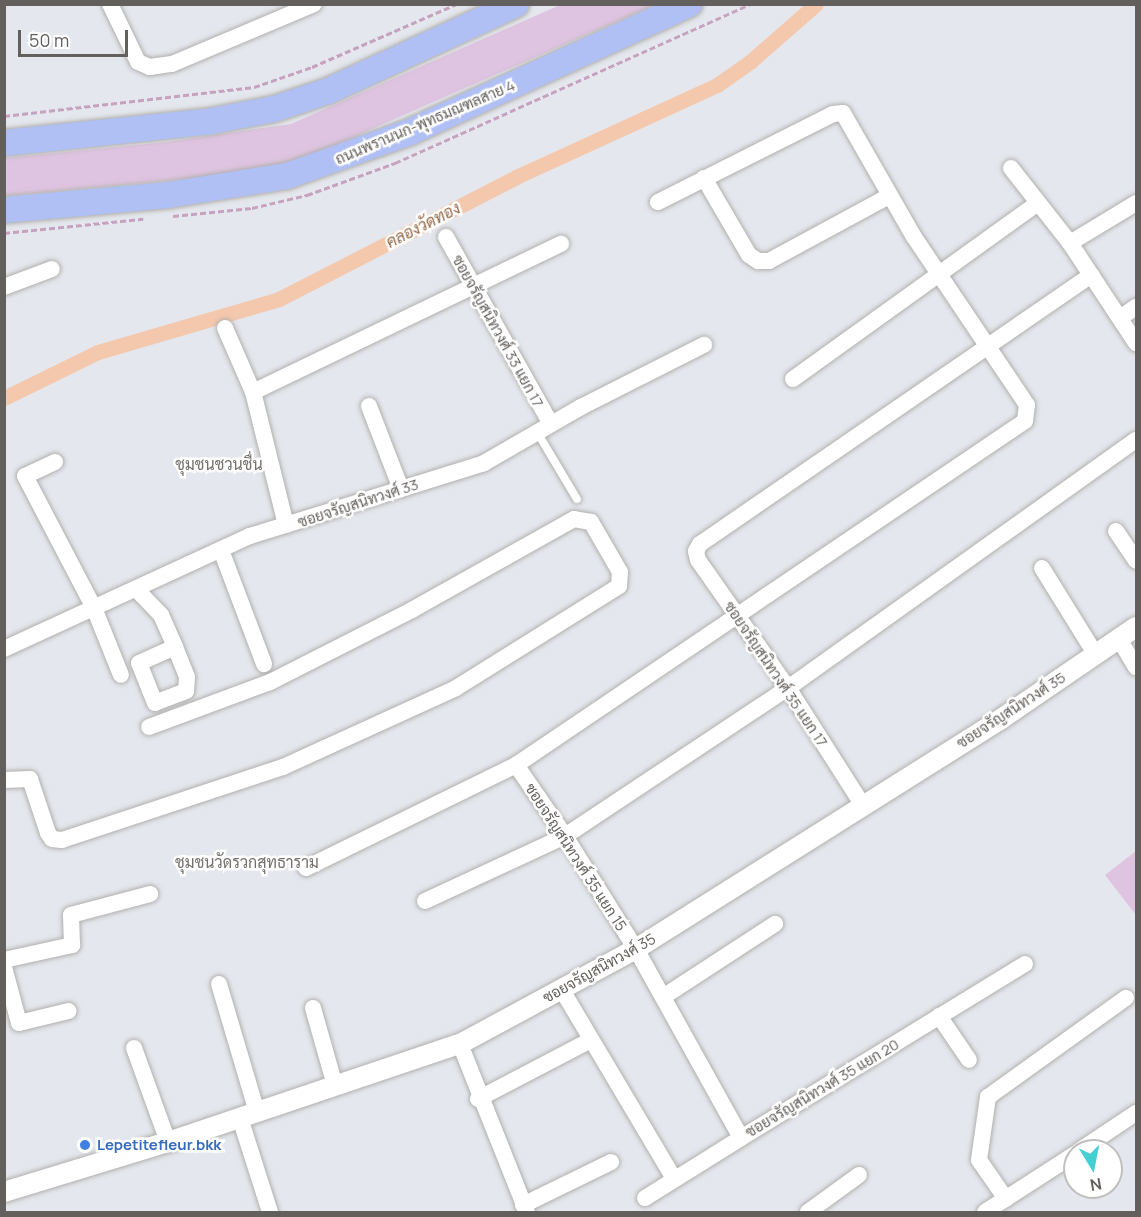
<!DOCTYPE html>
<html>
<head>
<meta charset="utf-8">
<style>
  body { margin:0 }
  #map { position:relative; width:1141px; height:1217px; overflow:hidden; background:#e4e7ed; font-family:Manrope,Sarabun,sans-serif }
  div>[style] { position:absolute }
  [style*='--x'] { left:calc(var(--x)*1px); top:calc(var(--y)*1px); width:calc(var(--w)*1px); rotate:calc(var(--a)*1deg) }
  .green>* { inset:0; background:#dfc4e1 }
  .canal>* { height:15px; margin:-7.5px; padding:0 7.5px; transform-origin:7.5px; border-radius:7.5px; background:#f4c8ad }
  .path>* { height:3px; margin-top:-1.5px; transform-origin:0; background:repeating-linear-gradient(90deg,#c6a2be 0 6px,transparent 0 9px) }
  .roads { filter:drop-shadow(0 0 2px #b2b0ad) drop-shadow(0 0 2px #b2b0ad) }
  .service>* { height:8px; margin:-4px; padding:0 4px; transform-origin:4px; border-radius:4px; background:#fff }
  .minor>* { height:16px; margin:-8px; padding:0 8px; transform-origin:8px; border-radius:8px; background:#fff }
  .tertiary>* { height:20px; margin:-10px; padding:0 10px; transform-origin:10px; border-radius:10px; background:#fff }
  .primary>* { height:26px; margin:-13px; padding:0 13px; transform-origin:13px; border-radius:13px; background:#b1c0f4 }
  .dots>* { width:16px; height:16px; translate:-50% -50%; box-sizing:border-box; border:3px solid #fff; border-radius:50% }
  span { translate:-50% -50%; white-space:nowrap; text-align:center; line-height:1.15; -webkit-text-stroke:5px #fff; paint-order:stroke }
  .street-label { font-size:15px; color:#635f5c }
  .shop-label { font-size:15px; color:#366cbe; font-weight:700 }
  .left { translate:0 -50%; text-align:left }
  .water-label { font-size:16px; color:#936946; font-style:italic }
  .neighbourhood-label { font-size:16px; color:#75716d }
  .frame { position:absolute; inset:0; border:6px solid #635f5c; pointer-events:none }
  .north { position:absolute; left:1063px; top:1139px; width:60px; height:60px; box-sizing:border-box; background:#fff; border:2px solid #c1bfbe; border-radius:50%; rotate:170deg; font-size:16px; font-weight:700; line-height:24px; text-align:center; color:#635f5c }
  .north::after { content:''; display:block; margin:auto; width:21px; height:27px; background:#44cfd3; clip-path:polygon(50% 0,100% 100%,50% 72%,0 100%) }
  .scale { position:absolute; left:18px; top:30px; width:110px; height:27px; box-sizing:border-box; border:3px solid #635f5c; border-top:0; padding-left:8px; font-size:18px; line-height:21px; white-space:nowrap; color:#635f5c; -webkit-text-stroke:4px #fff; paint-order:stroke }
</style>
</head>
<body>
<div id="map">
  <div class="green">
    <i style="clip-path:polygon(560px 5px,654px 5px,299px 161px,235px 174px,5px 196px,5px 158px,166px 142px,291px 124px)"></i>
    <i style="clip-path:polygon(1136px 851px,1136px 915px,1105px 875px)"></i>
  </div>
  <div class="canal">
    <i style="--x:4;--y:398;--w:105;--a:-26.1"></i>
    <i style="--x:98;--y:352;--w:189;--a:-16.3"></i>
    <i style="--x:279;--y:299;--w:267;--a:-27.2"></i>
    <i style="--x:516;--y:177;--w:221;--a:-24.6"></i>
    <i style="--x:717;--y:85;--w:42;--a:-35.2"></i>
    <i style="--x:751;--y:61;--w:86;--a:-41.2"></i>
  </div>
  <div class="path">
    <i style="--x:4;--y:116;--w:252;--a:-6.6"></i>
    <i style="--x:254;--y:87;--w:61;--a:-19"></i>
    <i style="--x:312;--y:67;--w:158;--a:-23.5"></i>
    <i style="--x:173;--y:216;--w:79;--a:-5.8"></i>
    <i style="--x:252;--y:208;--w:57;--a:-13.3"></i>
    <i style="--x:307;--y:195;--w:94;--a:-20"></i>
    <i style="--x:395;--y:163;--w:390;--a:-24.1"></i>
    <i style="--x:4;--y:233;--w:140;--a:-5.8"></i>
  </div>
  <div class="roads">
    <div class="service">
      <i style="--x:537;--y:432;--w:78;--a:59.2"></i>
    </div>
    <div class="minor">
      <i style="--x:110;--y:4;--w:64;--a:64.2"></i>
      <i style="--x:138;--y:62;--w:13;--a:23"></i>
      <i style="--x:150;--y:67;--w:22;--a:-8"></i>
      <i style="--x:172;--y:64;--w:154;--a:-22.9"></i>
      <i style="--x:1011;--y:168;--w:95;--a:51.8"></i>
      <i style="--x:1070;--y:243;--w:120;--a:56.6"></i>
      <i style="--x:704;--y:178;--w:89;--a:59.7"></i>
      <i style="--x:749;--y:255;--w:11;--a:34"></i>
      <i style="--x:758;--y:261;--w:11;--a:0"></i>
      <i style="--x:769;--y:261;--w:136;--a:-28.4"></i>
      <i style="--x:446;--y:237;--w:214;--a:60.7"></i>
      <i style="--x:1070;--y:243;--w:77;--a:-31.2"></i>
      <i style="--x:4;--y:287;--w:51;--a:-20.6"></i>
      <i style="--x:1120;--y:318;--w:19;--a:-35"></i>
      <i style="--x:225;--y:328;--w:70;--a:66.4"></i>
      <i style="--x:793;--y:379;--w:302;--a:-35.7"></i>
      <i style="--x:369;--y:406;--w:89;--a:68.9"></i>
      <i style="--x:55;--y:462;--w:33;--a:155"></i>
      <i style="--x:25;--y:476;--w:149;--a:62.4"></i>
      <i style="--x:94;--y:608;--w:72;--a:68.1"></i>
      <i style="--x:286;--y:525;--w:137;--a:-103.9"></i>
      <i style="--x:253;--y:392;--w:342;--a:-25.7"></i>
      <i style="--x:1116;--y:531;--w:36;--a:56"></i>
      <i style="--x:221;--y:550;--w:122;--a:69.3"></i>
      <i style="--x:1042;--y:568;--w:102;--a:58.2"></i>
      <i style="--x:136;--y:589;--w:36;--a:46"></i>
      <i style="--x:161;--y:615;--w:35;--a:66"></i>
      <i style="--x:175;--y:647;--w:32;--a:68"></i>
      <i style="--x:187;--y:677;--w:14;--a:94"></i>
      <i style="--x:186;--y:691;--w:33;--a:159"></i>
      <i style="--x:155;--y:703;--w:43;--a:-111.8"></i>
      <i style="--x:139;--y:663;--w:39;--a:-24"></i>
      <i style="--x:1119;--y:639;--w:33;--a:59"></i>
      <i style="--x:4;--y:649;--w:271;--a:-24.7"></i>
      <i style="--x:250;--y:536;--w:245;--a:-17.3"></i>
      <i style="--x:484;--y:463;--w:112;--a:-30"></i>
      <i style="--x:581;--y:407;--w:138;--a:-26.8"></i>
      <i style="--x:516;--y:765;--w:86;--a:55.4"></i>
      <i style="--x:565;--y:836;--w:133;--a:57.9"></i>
      <i style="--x:636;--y:949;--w:216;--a:60.9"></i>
      <i style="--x:741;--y:1138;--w:333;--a:-31.5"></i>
      <i style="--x:4;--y:780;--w:26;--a:-2"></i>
      <i style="--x:30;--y:779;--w:57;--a:71.6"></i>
      <i style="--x:48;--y:833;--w:7;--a:56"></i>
      <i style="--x:52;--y:839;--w:10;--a:6"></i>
      <i style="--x:62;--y:840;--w:233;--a:-18.3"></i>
      <i style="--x:283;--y:767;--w:190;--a:-24.5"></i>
      <i style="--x:456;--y:688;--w:192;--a:-32"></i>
      <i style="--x:619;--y:586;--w:14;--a:-86"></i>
      <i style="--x:620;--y:572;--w:58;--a:-120.1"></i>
      <i style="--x:591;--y:522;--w:17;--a:-170"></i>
      <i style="--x:574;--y:519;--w:186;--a:150.7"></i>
      <i style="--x:412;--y:610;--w:159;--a:153.1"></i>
      <i style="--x:270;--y:682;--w:129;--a:159.6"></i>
      <i style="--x:862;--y:804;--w:138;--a:-122.5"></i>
      <i style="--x:788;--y:688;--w:156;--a:-125.1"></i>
      <i style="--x:698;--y:560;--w:9;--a:-103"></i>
      <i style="--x:696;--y:551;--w:8;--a:-60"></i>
      <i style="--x:700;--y:544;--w:475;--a:-34.5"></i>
      <i style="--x:306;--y:868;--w:234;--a:-26.1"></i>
      <i style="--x:516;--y:765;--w:614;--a:-34.05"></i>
      <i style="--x:1025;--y:421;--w:16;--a:-83"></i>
      <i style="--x:1027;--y:405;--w:202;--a:-123.9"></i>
      <i style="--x:914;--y:237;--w:143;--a:-119.8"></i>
      <i style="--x:843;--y:113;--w:10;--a:174"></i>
      <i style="--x:833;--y:114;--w:196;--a:153.3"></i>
      <i style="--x:425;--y:901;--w:154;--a:-24.9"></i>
      <i style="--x:565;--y:836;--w:268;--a:-33.6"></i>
      <i style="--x:788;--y:688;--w:427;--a:-35.5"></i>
      <i style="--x:4;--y:960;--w:70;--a:-12.4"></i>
      <i style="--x:72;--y:945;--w:30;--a:-92"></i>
      <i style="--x:71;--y:915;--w:82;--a:-14.9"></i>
      <i style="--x:4;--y:967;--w:58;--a:75"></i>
      <i style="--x:19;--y:1023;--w:51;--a:-13.5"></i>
      <i style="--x:219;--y:984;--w:134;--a:73.5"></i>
      <i style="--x:562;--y:990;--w:220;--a:59.3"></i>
      <i style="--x:663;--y:997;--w:134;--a:-33.1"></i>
      <i style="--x:313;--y:1008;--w:81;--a:74.2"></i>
      <i style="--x:939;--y:1016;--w:53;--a:55.7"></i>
      <i style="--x:460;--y:1044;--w:181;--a:68.3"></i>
      <i style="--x:134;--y:1048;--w:100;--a:70.1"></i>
      <i style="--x:478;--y:1099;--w:127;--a:-27.6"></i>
      <i style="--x:240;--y:1118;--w:99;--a:72.3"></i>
      <i style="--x:1079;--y:1151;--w:69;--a:-33.7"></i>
      <i style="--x:645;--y:1198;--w:113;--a:-32"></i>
      <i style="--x:1006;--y:1199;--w:47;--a:-124.7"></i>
      <i style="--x:979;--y:1160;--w:64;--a:-81.9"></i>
      <i style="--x:988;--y:1097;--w:170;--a:-35.7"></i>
      <i style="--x:523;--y:1205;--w:98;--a:-26"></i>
      <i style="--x:808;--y:1212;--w:63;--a:-36"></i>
      <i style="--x:985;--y:1212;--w:107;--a:-32.8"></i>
    </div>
    <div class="tertiary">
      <i style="--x:4;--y:1192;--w:171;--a:-17"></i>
      <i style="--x:168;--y:1142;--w:308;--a:-18.6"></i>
      <i style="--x:460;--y:1044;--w:200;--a:-28.4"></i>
      <i style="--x:636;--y:949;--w:431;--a:-32.2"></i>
      <i style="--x:1001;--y:719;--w:163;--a:-34.3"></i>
    </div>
    <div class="primary">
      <i style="--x:4;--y:143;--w:209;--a:-6"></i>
      <i style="--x:212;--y:121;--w:63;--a:-11"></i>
      <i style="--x:274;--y:109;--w:57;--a:-18.4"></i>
      <i style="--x:328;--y:91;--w:207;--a:-24.8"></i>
      <i style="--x:4;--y:210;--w:165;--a:-5.2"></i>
      <i style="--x:168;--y:195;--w:121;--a:-9.1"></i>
      <i style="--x:287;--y:176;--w:131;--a:-19.7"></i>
      <i style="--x:410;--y:132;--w:307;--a:-24.6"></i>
    </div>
  </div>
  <div class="dots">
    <i style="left:85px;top:1145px;background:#3f7fe0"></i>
  </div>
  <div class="street-label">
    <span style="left:425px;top:122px;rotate:-23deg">ถนนพรานนก-พุทธมณฑลสาย 4</span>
    <span style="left:498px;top:331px;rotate:61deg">ซอยจรัญสนิทวงศ์ 33 แยก 17</span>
    <span style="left:358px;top:503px;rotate:-18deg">ซอยจรัญสนิทวงศ์ 33</span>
    <span style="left:776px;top:674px;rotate:56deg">ซอยจรัญสนิทวงศ์ 35 แยก 17</span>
    <span style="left:1011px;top:710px;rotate:-33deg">ซอยจรัญสนิทวงศ์ 35</span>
    <span style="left:576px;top:857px;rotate:57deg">ซอยจรัญสนิทวงศ์ 35 แยก 15</span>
    <span style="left:599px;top:968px;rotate:-29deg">ซอยจรัญสนิทวงศ์ 35</span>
    <span style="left:822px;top:1088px;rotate:-31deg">ซอยจรัญสนิทวงศ์ 35 แยก 20</span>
  </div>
  <div class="shop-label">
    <span class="left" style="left:97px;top:1145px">Lepetitefleur.bkk</span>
  </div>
  <div class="water-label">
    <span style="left:423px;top:225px;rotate:-27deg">คลองวัดทอง</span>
  </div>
  <div class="neighbourhood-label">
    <span style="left:219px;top:464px">ชุมชนชวนชื่น</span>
    <span style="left:247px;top:862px">ชุมชนวัดรวกสุทธาราม</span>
  </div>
  <div class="frame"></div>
  <div class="north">N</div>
  <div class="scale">50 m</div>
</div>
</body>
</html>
